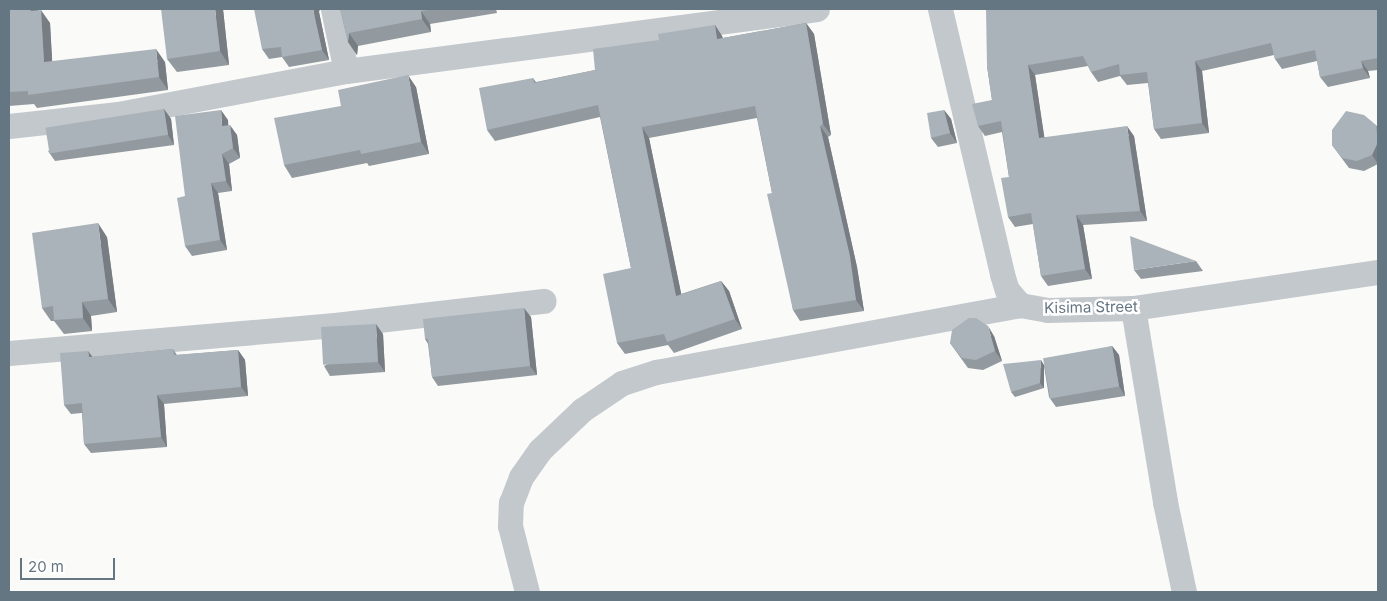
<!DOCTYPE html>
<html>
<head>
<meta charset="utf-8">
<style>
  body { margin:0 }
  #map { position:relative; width:1387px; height:601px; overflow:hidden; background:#fafaf8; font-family:Inter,sans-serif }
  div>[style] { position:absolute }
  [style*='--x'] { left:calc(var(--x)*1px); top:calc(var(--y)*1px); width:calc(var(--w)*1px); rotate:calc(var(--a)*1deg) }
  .minor>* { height:25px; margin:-12.5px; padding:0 12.5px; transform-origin:12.5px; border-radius:12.5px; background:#c3c8cc }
  .wall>* { inset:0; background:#929a9f }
  .shaded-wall>* { inset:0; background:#777d82 }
  .building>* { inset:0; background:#aab3b9; transform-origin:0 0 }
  span { translate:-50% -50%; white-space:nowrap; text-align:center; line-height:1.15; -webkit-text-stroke:5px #fff; paint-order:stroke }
  .street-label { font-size:15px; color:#657683 }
  .frame { position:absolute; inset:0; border:10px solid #657683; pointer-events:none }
  .scale { position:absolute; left:20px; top:558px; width:95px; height:22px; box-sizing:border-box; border:2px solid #657683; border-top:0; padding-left:6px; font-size:15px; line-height:18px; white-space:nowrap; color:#657683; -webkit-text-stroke:4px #fff; paint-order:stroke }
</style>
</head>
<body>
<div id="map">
  <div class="minor">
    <i style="--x:333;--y:9;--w:63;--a:78.2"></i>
    <i style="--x:940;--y:9;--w:272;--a:76.8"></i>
    <i style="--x:1002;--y:274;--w:17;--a:73"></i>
    <i style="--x:1007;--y:290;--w:20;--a:49"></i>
    <i style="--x:1020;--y:305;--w:27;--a:10"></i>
    <i style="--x:1047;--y:310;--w:86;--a:-1.3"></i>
    <i style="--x:1133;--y:308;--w:248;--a:-8.4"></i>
    <i style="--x:9;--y:126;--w:110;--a:-6.3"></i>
    <i style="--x:118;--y:114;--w:232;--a:-10.7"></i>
    <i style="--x:346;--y:71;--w:475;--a:-7.5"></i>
    <i style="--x:1133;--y:308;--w:197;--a:80.6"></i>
    <i style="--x:1165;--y:502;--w:92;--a:78.1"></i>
    <i style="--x:9;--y:353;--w:327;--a:-4.9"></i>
    <i style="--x:335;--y:325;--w:210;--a:-6.6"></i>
    <i style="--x:527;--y:592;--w:68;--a:-104.4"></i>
    <i style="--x:510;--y:526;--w:23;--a:-88"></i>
    <i style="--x:511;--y:503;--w:28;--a:-69"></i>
    <i style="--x:521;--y:477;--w:33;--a:-55"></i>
    <i style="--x:540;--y:450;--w:58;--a:-43.6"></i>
    <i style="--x:582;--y:410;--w:48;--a:-34"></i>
    <i style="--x:622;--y:383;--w:36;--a:-18"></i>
    <i style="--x:656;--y:372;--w:370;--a:-10.4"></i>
  </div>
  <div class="wall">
    <i style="clip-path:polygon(9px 9px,38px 10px,50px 23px,52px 61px,165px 62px,168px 90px,37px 108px,34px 104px,9px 106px)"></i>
    <i style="clip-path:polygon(223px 9px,229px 65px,177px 72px,167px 59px)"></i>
    <i style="clip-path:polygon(340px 9px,496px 9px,497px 13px,430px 24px,431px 32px,358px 46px,357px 55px,348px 42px)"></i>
    <i style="clip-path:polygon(1378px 9px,1378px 70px,1368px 71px,1370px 78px,1328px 87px,1320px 77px,1317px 61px,1282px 69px,1275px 59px,1274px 55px,1202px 71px,1209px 133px,1161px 139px,1154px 129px,1148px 83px,1127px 85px,1120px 76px,1098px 82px,1091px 72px,1088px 66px,1035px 75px,1044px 137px,1134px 136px,1147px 221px,1083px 225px,1092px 279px,1048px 286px,1041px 276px,1033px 224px,1015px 227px,1008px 217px,1009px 177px,1002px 132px,985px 136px,978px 126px,992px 100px,987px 66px)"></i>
    <i style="clip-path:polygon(319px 12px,329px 60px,289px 67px,282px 57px,269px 59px,262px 49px)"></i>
    <i style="clip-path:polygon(806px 23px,814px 34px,831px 135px,828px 137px,857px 267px,864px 311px,800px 321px,793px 310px,772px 193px,757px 118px,649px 138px,681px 294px,721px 281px,729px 291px,742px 329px,674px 353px,668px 345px,625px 354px,617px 343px,631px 268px,600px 117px,495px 141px,487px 130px,533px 78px,536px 82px,595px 70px,715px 25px,722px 36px,723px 38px)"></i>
    <i style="clip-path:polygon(416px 87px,429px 154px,369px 166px,367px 163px,292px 178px,284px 165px,341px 106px)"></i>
    <i style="clip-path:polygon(164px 109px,171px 119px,174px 145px,55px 161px,48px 151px)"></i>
    <i style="clip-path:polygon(944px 110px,951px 119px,957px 143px,938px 147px,931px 138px)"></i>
    <i style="clip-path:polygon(228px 120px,228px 125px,237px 135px,240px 158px,229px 164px,232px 191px,218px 193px,227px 250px,192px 256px,185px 246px)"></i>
    <i style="clip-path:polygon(1376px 125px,1378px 128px,1378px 164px,1364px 171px,1349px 168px,1332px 145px)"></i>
    <i style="clip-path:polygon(107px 237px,117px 312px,91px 316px,92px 331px,64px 334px,54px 321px,51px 321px,42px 308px)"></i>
    <i style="clip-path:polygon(1196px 261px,1203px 271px,1141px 279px,1134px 270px)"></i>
    <i style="clip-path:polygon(531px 317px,537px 375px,438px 386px,432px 377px,428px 344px,425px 339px)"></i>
    <i style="clip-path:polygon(383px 334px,385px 372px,330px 376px,324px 366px)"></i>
    <i style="clip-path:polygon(994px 336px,1002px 361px,983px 370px,968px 368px,950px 343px)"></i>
    <i style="clip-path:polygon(1112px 346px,1119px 355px,1125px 396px,1056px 407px,1049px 397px,1044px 366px,1044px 388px,1015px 397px,1011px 392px,1044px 365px)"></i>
    <i style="clip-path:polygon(173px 349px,177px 355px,238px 350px,245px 360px,248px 396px,164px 404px,167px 447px,91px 453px,84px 444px,82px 413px,71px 414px,64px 405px,93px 357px)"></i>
  </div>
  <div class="shaded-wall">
    <i style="clip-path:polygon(30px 9px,38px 9px,40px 24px,31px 11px)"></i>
    <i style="clip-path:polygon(215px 9px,223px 9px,229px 65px,220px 51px)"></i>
    <i style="clip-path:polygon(313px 9px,320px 9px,319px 12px,329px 60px,322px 50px)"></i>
    <i style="clip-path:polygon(41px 10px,50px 23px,53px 75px,44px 62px)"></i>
    <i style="clip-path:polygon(421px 11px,430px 24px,431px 32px,422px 19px)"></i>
    <i style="clip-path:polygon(806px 23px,814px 34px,831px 135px,823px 124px)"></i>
    <i style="clip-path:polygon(715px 25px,722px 36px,725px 50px,717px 39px)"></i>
    <i style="clip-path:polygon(349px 33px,358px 46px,357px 55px,348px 42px)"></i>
    <i style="clip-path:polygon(156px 49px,165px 62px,168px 90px,159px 77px)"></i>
    <i style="clip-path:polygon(1195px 61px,1202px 71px,1209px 133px,1202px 123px)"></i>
    <i style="clip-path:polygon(1361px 61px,1368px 71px,1370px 78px,1363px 68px)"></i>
    <i style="clip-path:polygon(1028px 65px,1035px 75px,1046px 148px,1039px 138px)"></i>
    <i style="clip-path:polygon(408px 75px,416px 87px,429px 154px,421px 142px)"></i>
    <i style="clip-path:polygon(164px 109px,171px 119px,174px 145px,168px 135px)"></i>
    <i style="clip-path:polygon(221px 110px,228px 120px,229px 136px,222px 126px)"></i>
    <i style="clip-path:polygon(944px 110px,951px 119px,957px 143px,950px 133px)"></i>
    <i style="clip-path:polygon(230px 125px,237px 135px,240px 158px,233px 148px)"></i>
    <i style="clip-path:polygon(820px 126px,828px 137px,857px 267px,864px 311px,856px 300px)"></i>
    <i style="clip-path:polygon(1127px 126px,1134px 136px,1147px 221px,1140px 211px)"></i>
    <i style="clip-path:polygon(642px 127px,649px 138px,684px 307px,676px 296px)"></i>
    <i style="clip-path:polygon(1378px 142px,1378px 164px,1372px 155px)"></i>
    <i style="clip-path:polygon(222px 154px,229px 164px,232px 191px,226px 181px)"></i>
    <i style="clip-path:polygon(211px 183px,218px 193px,227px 250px,220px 240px)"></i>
    <i style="clip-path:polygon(1076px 215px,1083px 225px,1092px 279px,1085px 269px)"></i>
    <i style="clip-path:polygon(98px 223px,107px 237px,117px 312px,108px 299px)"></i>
    <i style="clip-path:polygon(721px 281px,729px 291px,742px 329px,735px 319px)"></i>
    <i style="clip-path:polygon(82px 302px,91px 316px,92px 331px,83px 318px)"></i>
    <i style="clip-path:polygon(524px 308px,531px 317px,537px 375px,530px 366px)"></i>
    <i style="clip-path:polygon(376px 324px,383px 334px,385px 372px,378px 362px)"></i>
    <i style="clip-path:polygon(988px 326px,994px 336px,1002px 361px,995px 351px)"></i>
    <i style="clip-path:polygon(1112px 346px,1119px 355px,1125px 396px,1119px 386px)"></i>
    <i style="clip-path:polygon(238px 350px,245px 360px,248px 396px,241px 387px)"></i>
    <i style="clip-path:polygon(88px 351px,95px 360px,89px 357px)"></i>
    <i style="clip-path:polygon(1041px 360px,1044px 365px,1044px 388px,1040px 383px)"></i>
    <i style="clip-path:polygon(157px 395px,164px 404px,167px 447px,161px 437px)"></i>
  </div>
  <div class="building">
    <i style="clip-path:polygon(9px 9px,30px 9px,31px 11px,41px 10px,44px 62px,156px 49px,159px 77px,28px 95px,28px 91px,9px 92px)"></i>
    <i style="clip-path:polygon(161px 9px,215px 9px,220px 51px,167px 59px)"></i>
    <i style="clip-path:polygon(254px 9px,313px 9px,322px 50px,282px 57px,281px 47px,262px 49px)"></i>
    <i style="clip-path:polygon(340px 9px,435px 9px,421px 11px,422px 19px,349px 33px,348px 42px)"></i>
    <i style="clip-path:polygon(986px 9px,1378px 9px,1378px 58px,1361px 61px,1363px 68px,1320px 77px,1315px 50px,1275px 59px,1271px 43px,1195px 61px,1202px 123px,1154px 129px,1147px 72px,1120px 75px,1119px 64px,1091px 72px,1083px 56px,1028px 65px,1039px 138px,1127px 126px,1140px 211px,1076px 215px,1085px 269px,1041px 276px,1031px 213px,1008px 217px,1001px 178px,1009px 177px,1001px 121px,978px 126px,972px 104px,992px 100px,987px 66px)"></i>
    <i style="clip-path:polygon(806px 23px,823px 124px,820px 126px,850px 256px,856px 300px,793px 310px,767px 194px,772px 193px,755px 106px,642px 127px,676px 296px,721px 281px,735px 319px,667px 342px,664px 334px,617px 343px,603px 274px,631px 268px,598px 105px,487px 130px,479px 88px,533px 78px,534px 83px,595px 70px,593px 49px,659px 40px,658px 34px,715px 25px,717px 39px)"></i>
    <i style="clip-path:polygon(408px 75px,421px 142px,361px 154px,360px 150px,284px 165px,274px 118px,341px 106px,338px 90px)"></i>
    <i style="left:164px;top:109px;width:26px;height:120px;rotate:81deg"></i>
    <i style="clip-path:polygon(221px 110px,222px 126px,230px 125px,233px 148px,222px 154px,226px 181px,211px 183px,220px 240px,185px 246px,177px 198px,185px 196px,175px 116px)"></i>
    <i style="clip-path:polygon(944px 110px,950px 133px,931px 138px,927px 113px)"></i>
    <i style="clip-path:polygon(1346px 111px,1364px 115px,1376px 125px,1378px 142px,1372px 155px,1357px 161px,1342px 158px,1332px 145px,1332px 130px)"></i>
    <i style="clip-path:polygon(98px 223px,108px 299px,82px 302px,83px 318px,54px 320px,53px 306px,42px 308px,32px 233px)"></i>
    <i style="clip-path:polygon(1130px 236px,1196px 261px,1134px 270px)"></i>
    <i style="clip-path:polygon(524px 308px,530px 366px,432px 377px,428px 339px,425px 339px,423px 319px)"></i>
    <i style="clip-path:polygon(969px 318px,976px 318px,988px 326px,995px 351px,976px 360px,962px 358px,950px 343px,952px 330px)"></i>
    <i style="left:376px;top:324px;width:38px;height:55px;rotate:87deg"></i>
    <i style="left:1112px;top:346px;width:41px;height:70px;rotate:80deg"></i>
    <i style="clip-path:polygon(173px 349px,174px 355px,238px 350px,241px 387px,157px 395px,161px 437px,84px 444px,82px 403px,64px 405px,60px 353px,88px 351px,89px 357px)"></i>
    <i style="clip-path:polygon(1041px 360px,1040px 383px,1011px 392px,1003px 364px)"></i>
  </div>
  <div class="street-label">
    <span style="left:1091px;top:307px;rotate:-1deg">Kisima Street</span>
  </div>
  <div class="frame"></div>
  <div class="scale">20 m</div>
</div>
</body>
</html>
